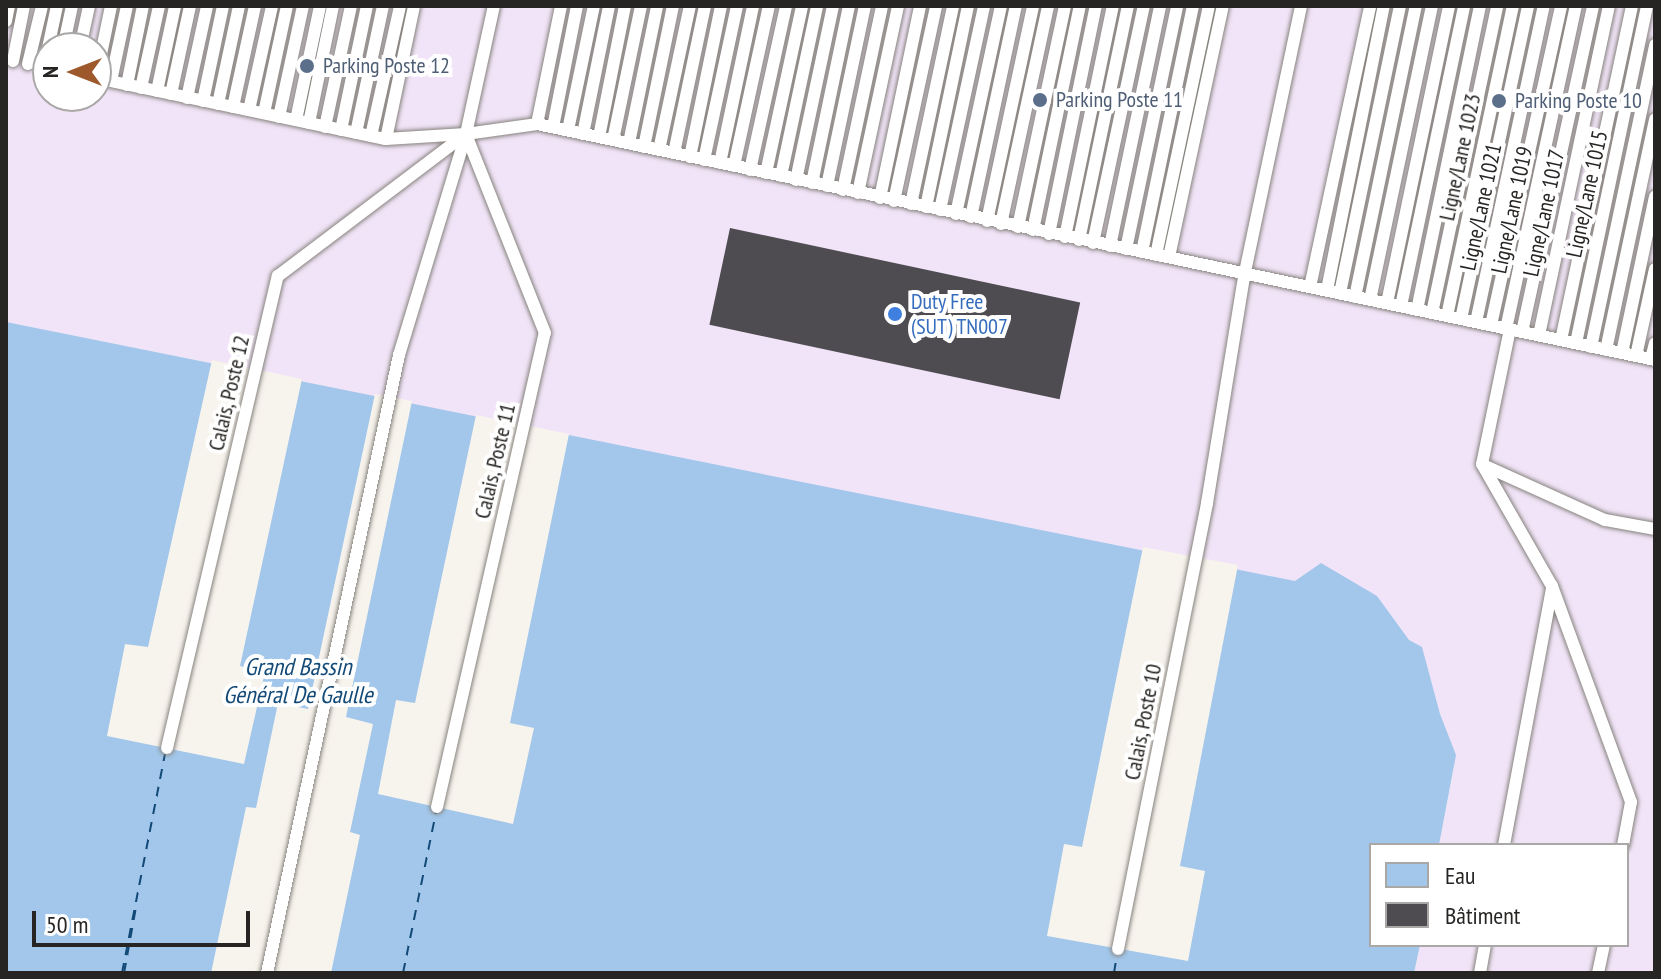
<!DOCTYPE html>
<html>
<head>
<meta charset="utf-8">
<style>
  body { margin:0 }
  #map { position:relative; width:1661px; height:979px; overflow:hidden; background:#f7f3ed; font-family:"PT Sans Narrow",sans-serif }
  div>[style] { position:absolute }
  [style*='--x'] { left:calc(var(--x)*1px); top:calc(var(--y)*1px); width:calc(var(--w)*1px); rotate:calc(var(--a)*1deg) }
  .industrial>* { inset:0; background:#f1e4f8 }
  .water>* { inset:0; background:#a2c7eb }
  .pier>* { inset:0; background:#f7f3ed }
  .ferry>* { height:2px; margin-top:-1px; transform-origin:0; background:repeating-linear-gradient(90deg,#124977 0 10px,transparent 0 18px) }
  .building>* { inset:0; background:#4e4c51; transform-origin:0 0 }
  .roads { filter:drop-shadow(0 0 2px #87837e) drop-shadow(0 0 2px #87837e) }
  .lane>* { height:12px; margin:-6px; padding:0 6px; transform-origin:6px; border-radius:6px; background:#fff }
  .dots>* { width:22px; height:22px; translate:-50% -50%; box-sizing:border-box; border:4px solid #fff; border-radius:50% }
  span { translate:-50% -50%; white-space:nowrap; text-align:center; line-height:1.15; -webkit-text-stroke:8px #fff; paint-order:stroke }
  .service-label { font-size:22px; color:#4e5e75 }
  .left { translate:0 -50%; text-align:left }
  .street-label { font-size:22px; color:#272523 }
  .shop-label { font-size:22px; color:#366cbe }
  .water-label { font-size:24px; color:#124977; font-style:italic }
  .frame { position:absolute; inset:0; border:8px solid #272523; pointer-events:none }
  .legend { position:absolute; left:1369px; top:843px; width:260px; height:104px; box-sizing:border-box; background:#fff; border:2px solid #a9a8a7; margin:0; padding:10px 14px; list-style:none; font-size:24px; color:#272523 }
  .legend li { display:flex; align-items:center; gap:16px; height:40px }
  .legend b { width:40px; border:2px solid #a9a8a7 }
  .north { position:absolute; left:32px; top:32px; width:80px; height:80px; box-sizing:border-box; background:#fff; border:2px solid #a9a8a7; border-radius:50%; rotate:270deg; font-size:22px; font-weight:700; line-height:32px; text-align:center; color:#272523 }
  .north::after { content:''; display:block; margin:auto; width:28px; height:36px; background:#9d592b; clip-path:polygon(50% 0,100% 100%,50% 72%,0 100%) }
  .scale { position:absolute; left:32px; top:911px; width:218px; height:36px; box-sizing:border-box; border:4px solid #272523; border-top:0; padding-left:10px; font-size:24px; line-height:28px; white-space:nowrap; color:#272523; -webkit-text-stroke:6px #fff; paint-order:stroke }
</style>
</head>
<body>
<div id="map">
  <div class="industrial">
    <i style="clip-path:polygon(evenodd,6px 6px,1655px 6px,1655px 973px,1414px 973px,1420px 945px,1627px 945px,1627px 845px,1439px 845px,1454px 766px,6px 328px,6px 6px,48px 48px,96px 48px,96px 96px,48px 96px,48px 48px)"></i>
  </div>
  <div class="water">
    <i style="clip-path:polygon(6px 322px,1295px 581px,1321px 563px,1377px 596px,1409px 640px,1422px 647px,1440px 714px,1456px 755px,1439px 845px,1371px 845px,1371px 945px,1420px 945px,1414px 973px,6px 973px)"></i>
  </div>
  <div class="pier">
    <i style="clip-path:polygon(212px 360px,302px 379px,240px 666px,265px 672px,244px 764px,107px 736px,125px 644px,148px 647px)"></i>
    <i style="clip-path:polygon(375px 394px,412px 401px,346px 717px,373px 724px,350px 832px,360px 835px,331px 973px,211px 973px,246px 807px,256px 808px,278px 703px,308px 709px)"></i>
    <i style="clip-path:polygon(476px 415px,569px 434px,510px 723px,534px 728px,513px 824px,378px 794px,396px 700px,415px 703px)"></i>
    <i style="clip-path:polygon(1143px 547px,1238px 565px,1180px 866px,1205px 871px,1188px 961px,1047px 936px,1064px 844px,1082px 847px)"></i>
  </div>
  <div class="ferry">
    <i style="--x:122;--y:973;--w:223;--a:-78.9"></i>
    <i style="--x:124;--y:973;--w:67;--a:-79.7"></i>
    <i style="--x:403;--y:973;--w:164;--a:-78.4"></i>
    <i style="--x:1114;--y:973;--w:19;--a:-81"></i>
  </div>
  <div class="building">
    <i style="left:730px;top:228px;width:358px;height:99px;rotate:12deg"></i>
  </div>
  <div class="roads">
    <div class="lane">
      <i style="--x:6;--y:21;--w:15;--a:-79"></i>
      <i style="--x:63;--y:48;--w:43;--a:-77.9"></i>
      <i style="--x:80;--y:48;--w:43;--a:-77.9"></i>
      <i style="--x:13;--y:61;--w:56;--a:-78.7"></i>
      <i style="--x:28;--y:64;--w:60;--a:-76.4"></i>
      <i style="--x:44;--y:67;--w:62;--a:-78"></i>
      <i style="--x:96;--y:78;--w:296;--a:11.9"></i>
      <i style="--x:386;--y:139;--w:80;--a:-3.6"></i>
      <i style="--x:466;--y:134;--w:72;--a:-8"></i>
      <i style="--x:537;--y:124;--w:1143;--a:11.92"></i>
      <i style="--x:96;--y:78;--w:74;--a:-78.2"></i>
      <i style="--x:111;--y:81;--w:77;--a:-78"></i>
      <i style="--x:127;--y:85;--w:81;--a:-78.6"></i>
      <i style="--x:141;--y:88;--w:84;--a:-77.6"></i>
      <i style="--x:157;--y:91;--w:87;--a:-78"></i>
      <i style="--x:171;--y:94;--w:90;--a:-77.8"></i>
      <i style="--x:187;--y:98;--w:94;--a:-77.7"></i>
      <i style="--x:203;--y:101;--w:97;--a:-78.1"></i>
      <i style="--x:218;--y:104;--w:100;--a:-77.9"></i>
      <i style="--x:233;--y:107;--w:103;--a:-77.7"></i>
      <i style="--x:249;--y:110;--w:107;--a:-77.5"></i>
      <i style="--x:264;--y:113;--w:109;--a:-77.9"></i>
      <i style="--x:279;--y:117;--w:114;--a:-77.8"></i>
      <i style="--x:296;--y:120;--w:116;--a:-78.1"></i>
      <i style="--x:309;--y:123;--w:119;--a:-78.4"></i>
      <i style="--x:537;--y:124;--w:120;--a:-78.5"></i>
      <i style="--x:325;--y:127;--w:124;--a:-77.9"></i>
      <i style="--x:553;--y:127;--w:123;--a:-78.8"></i>
      <i style="--x:341;--y:130;--w:127;--a:-78.2"></i>
      <i style="--x:568;--y:130;--w:127;--a:-78.2"></i>
      <i style="--x:356;--y:133;--w:130;--a:-78"></i>
      <i style="--x:583;--y:134;--w:131;--a:-78.5"></i>
      <i style="--x:371;--y:136;--w:133;--a:-77.4"></i>
      <i style="--x:599;--y:137;--w:134;--a:-78.8"></i>
      <i style="--x:386;--y:139;--w:136;--a:-78.1"></i>
      <i style="--x:613;--y:140;--w:137;--a:-78.2"></i>
      <i style="--x:629;--y:143;--w:140;--a:-78.4"></i>
      <i style="--x:644;--y:147;--w:144;--a:-78.4"></i>
      <i style="--x:659;--y:150;--w:147;--a:-77.9"></i>
      <i style="--x:674;--y:153;--w:150;--a:-78.1"></i>
      <i style="--x:690;--y:157;--w:154;--a:-78.4"></i>
      <i style="--x:704;--y:160;--w:157;--a:-77.9"></i>
      <i style="--x:720;--y:163;--w:160;--a:-78.1"></i>
      <i style="--x:734;--y:166;--w:164;--a:-77.7"></i>
      <i style="--x:750;--y:170;--w:168;--a:-77.6"></i>
      <i style="--x:766;--y:173;--w:171;--a:-77.8"></i>
      <i style="--x:781;--y:176;--w:174;--a:-78"></i>
      <i style="--x:796;--y:180;--w:178;--a:-78"></i>
      <i style="--x:812;--y:183;--w:181;--a:-78.2"></i>
      <i style="--x:827;--y:186;--w:184;--a:-78.1"></i>
      <i style="--x:843;--y:190;--w:188;--a:-78"></i>
      <i style="--x:858;--y:193;--w:191;--a:-77.9"></i>
      <i style="--x:880;--y:198;--w:196;--a:-78.2"></i>
      <i style="--x:894;--y:201;--w:199;--a:-77.8"></i>
      <i style="--x:911;--y:204;--w:202;--a:-78"></i>
      <i style="--x:926;--y:207;--w:205;--a:-78.2"></i>
      <i style="--x:940;--y:210;--w:209;--a:-77.8"></i>
      <i style="--x:956;--y:214;--w:213;--a:-77.8"></i>
      <i style="--x:971;--y:217;--w:216;--a:-78"></i>
      <i style="--x:987;--y:221;--w:220;--a:-77.9"></i>
      <i style="--x:1001;--y:224;--w:223;--a:-77.8"></i>
      <i style="--x:1018;--y:227;--w:226;--a:-78"></i>
      <i style="--x:1033;--y:230;--w:229;--a:-78.2"></i>
      <i style="--x:1049;--y:234;--w:233;--a:-78.4"></i>
      <i style="--x:1065;--y:237;--w:236;--a:-78.3"></i>
      <i style="--x:1079;--y:240;--w:239;--a:-78.2"></i>
      <i style="--x:1093;--y:243;--w:242;--a:-77.9"></i>
      <i style="--x:1110;--y:246;--w:245;--a:-78.2"></i>
      <i style="--x:1126;--y:249;--w:248;--a:-78.1"></i>
      <i style="--x:1142;--y:252;--w:251;--a:-78.3"></i>
      <i style="--x:1156;--y:255;--w:255;--a:-78"></i>
      <i style="--x:1169;--y:257;--w:257;--a:-77.9"></i>
      <i style="--x:1310;--y:287;--w:287;--a:-77.9"></i>
      <i style="--x:1327;--y:290;--w:290;--a:-78.7"></i>
      <i style="--x:1340;--y:293;--w:293;--a:-78.2"></i>
      <i style="--x:1355;--y:297;--w:297;--a:-78.2"></i>
      <i style="--x:1370;--y:300;--w:300;--a:-78.1"></i>
      <i style="--x:1387;--y:303;--w:303;--a:-78.2"></i>
      <i style="--x:1401;--y:306;--w:307;--a:-78.1"></i>
      <i style="--x:1417;--y:310;--w:310;--a:-78.3"></i>
      <i style="--x:1432;--y:313;--w:314;--a:-78"></i>
      <i style="--x:1447;--y:316;--w:317;--a:-78"></i>
      <i style="--x:1461;--y:319;--w:320;--a:-77.9"></i>
      <i style="--x:1476;--y:322;--w:323;--a:-77.9"></i>
      <i style="--x:1491;--y:325;--w:327;--a:-77.6"></i>
      <i style="--x:1506;--y:329;--w:330;--a:-77.8"></i>
      <i style="--x:1510;--y:329;--w:138;--a:101.7"></i>
      <i style="--x:1482;--y:464;--w:141;--a:60.2"></i>
      <i style="--x:1552;--y:586;--w:230;--a:69.9"></i>
      <i style="--x:1631;--y:802;--w:44;--a:100.5"></i>
      <i style="--x:1522;--y:332;--w:334;--a:-77.7"></i>
      <i style="--x:1539;--y:335;--w:336;--a:-78"></i>
      <i style="--x:1561;--y:340;--w:341;--a:-78"></i>
      <i style="--x:1576;--y:343;--w:344;--a:-78.1"></i>
      <i style="--x:1591;--y:347;--w:309;--a:-78"></i>
      <i style="--x:1606;--y:350;--w:236;--a:-78"></i>
      <i style="--x:1622;--y:353;--w:160;--a:-78.1"></i>
      <i style="--x:1636;--y:356;--w:89;--a:-77.7"></i>
      <i style="--x:1651;--y:359;--w:16;--a:-76"></i>
      <i style="--x:1483;--y:465;--w:134;--a:24.3"></i>
      <i style="--x:1605;--y:520;--w:51;--a:10.2"></i>
      <i style="--x:167;--y:748;--w:485;--a:-76.8"></i>
      <i style="--x:278;--y:276;--w:236;--a:-37.1"></i>
      <i style="--x:437;--y:807;--w:486;--a:-77.2"></i>
      <i style="--x:545;--y:333;--w:214;--a:-111.7"></i>
      <i style="--x:1504;--y:845;--w:260;--a:-79.4"></i>
      <i style="--x:1118;--y:949;--w:455;--a:-78.7"></i>
      <i style="--x:1207;--y:503;--w:234;--a:-80.7"></i>
      <i style="--x:1245;--y:272;--w:272;--a:-78.1"></i>
      <i style="--x:267;--y:973;--w:632;--a:-77.94"></i>
      <i style="--x:399;--y:355;--w:231;--a:-73.1"></i>
      <i style="--x:466;--y:134;--w:131;--a:-77.7"></i>
      <i style="--x:1480;--y:973;--w:28;--a:-80"></i>
      <i style="--x:1598;--y:973;--w:29;--a:-78"></i>
    </div>
  </div>
  <div class="dots">
    <i style="left:307px;top:66px;background:#5c6f8a"></i>
    <i style="left:1040px;top:100px;background:#5c6f8a"></i>
    <i style="left:1499px;top:101px;background:#5c6f8a"></i>
    <i style="left:895px;top:314px;background:#3f7fe0"></i>
  </div>
  <div class="service-label">
    <span class="left" style="left:323px;top:66px">Parking Poste 12</span>
    <span class="left" style="left:1056px;top:100px">Parking Poste 11</span>
    <span class="left" style="left:1515px;top:101px">Parking Poste 10</span>
  </div>
  <div class="street-label">
    <span style="left:1460px;top:157px;rotate:-78deg">Ligne/Lane 1023</span>
    <span style="left:1587px;top:194px;rotate:-78deg">Ligne/Lane 1015</span>
    <span style="left:1481px;top:207px;rotate:-78deg">Ligne/Lane 1021</span>
    <span style="left:1512px;top:210px;rotate:-78deg">Ligne/Lane 1019</span>
    <span style="left:1544px;top:213px;rotate:-78deg">Ligne/Lane 1017</span>
    <span style="left:229px;top:393px;rotate:-77deg">Calais, Poste 12</span>
    <span style="left:495px;top:461px;rotate:-77deg">Calais, Poste 11</span>
    <span style="left:1143px;top:722px;rotate:-79deg">Calais, Poste 10</span>
  </div>
  <div class="shop-label">
    <span class="left" style="left:911px;top:314px">Duty Free<br>(SUT) TN007</span>
  </div>
  <div class="water-label">
    <span style="left:298px;top:681px">Grand Bassin<br>Général De Gaulle</span>
  </div>
  <div class="frame"></div>
  <ul class="legend">
  <li><b style="height:22px;background:#a2c7eb"></b>Eau</li>
  <li><b style="height:22px;background:#4e4c51"></b>Bâtiment</li>
  </ul>
  <div class="north">N</div>
  <div class="scale">50 m</div>
</div>
</body>
</html>
